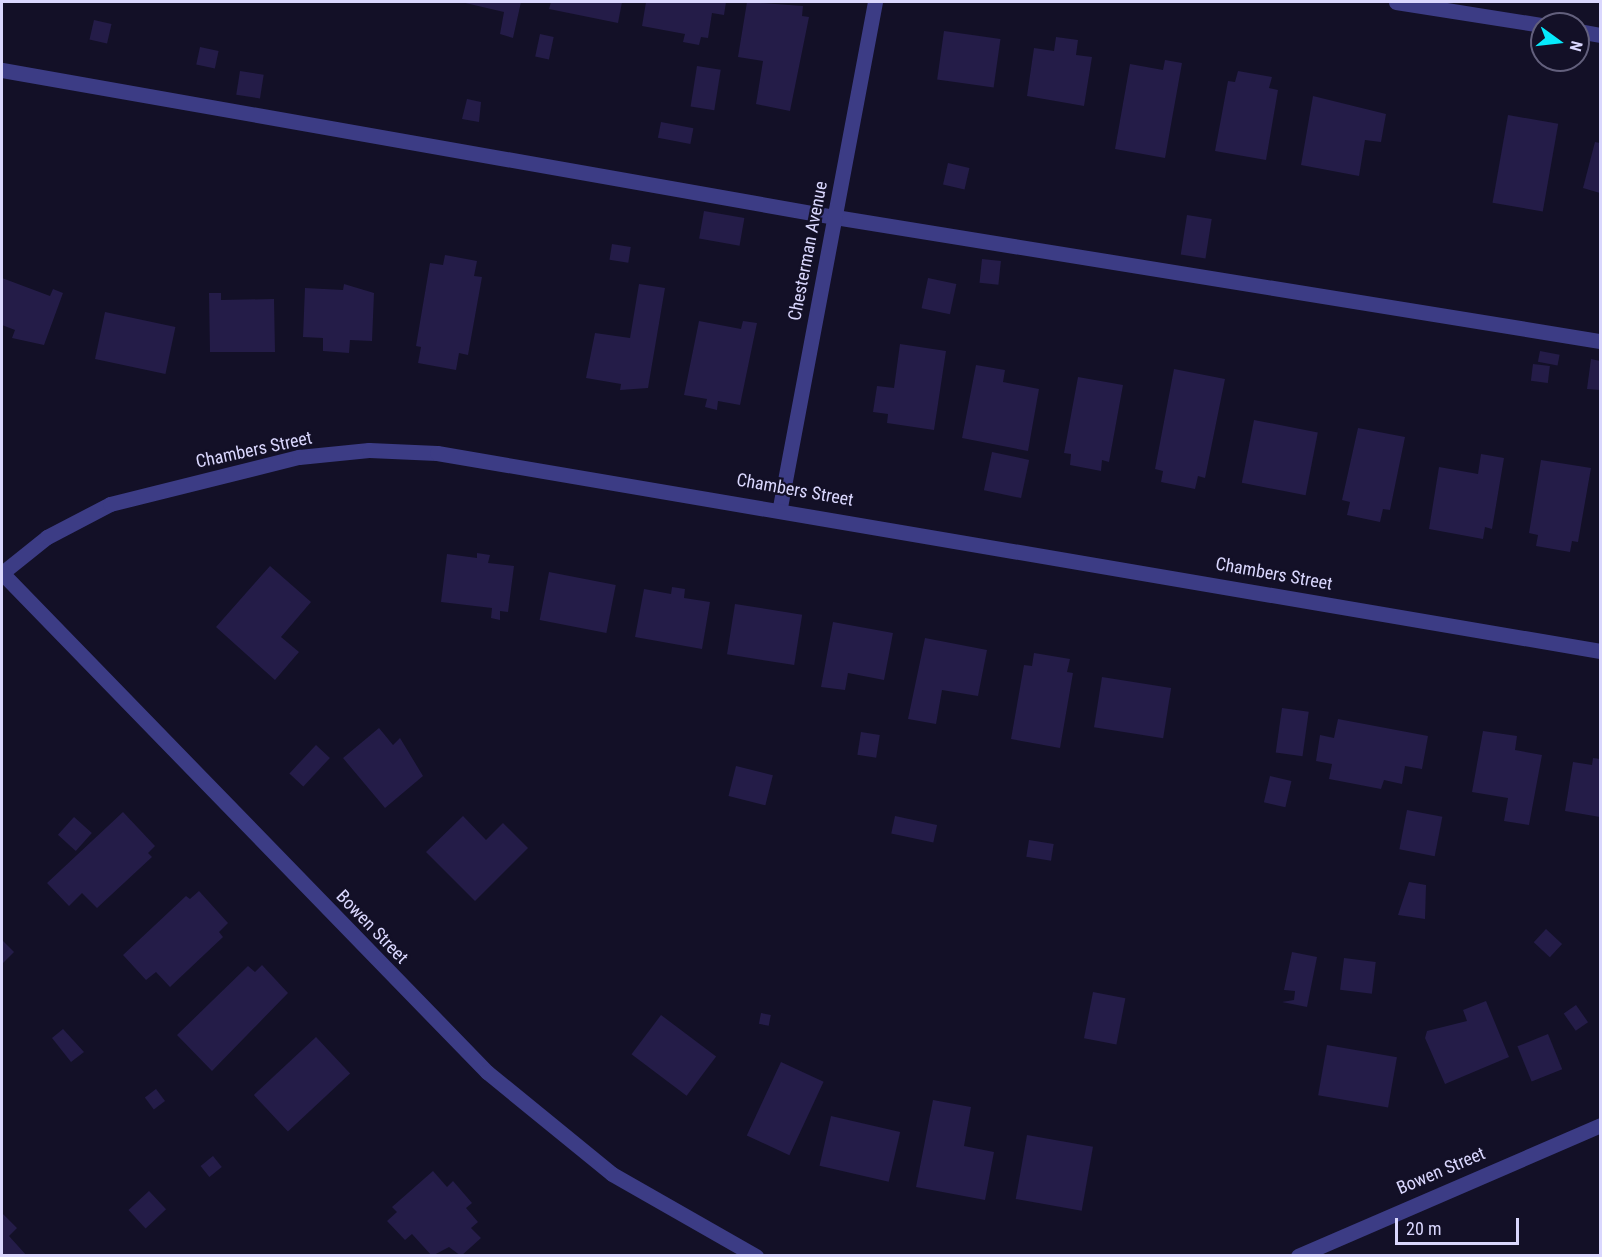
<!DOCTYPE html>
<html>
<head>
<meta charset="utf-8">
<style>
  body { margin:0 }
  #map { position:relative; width:1602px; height:1257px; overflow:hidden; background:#131027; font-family:"Roboto Condensed",sans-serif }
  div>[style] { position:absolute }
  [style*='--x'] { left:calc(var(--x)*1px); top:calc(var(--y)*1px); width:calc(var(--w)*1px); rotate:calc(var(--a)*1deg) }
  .building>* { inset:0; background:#241c48; transform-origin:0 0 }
  .lane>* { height:15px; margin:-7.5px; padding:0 7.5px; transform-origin:7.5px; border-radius:7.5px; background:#3c3c85 }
  .street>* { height:15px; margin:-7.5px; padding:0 7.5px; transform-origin:7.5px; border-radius:7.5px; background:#3c3c85 }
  span { translate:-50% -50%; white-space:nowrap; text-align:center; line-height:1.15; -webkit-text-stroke:4.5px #131027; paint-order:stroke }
  .street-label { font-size:18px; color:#dad7fe }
  .frame { position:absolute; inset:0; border:3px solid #dad7fe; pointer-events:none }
  .north { position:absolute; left:1530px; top:12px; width:60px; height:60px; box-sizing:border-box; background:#131027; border:2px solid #63607d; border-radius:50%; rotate:105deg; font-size:16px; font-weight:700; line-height:24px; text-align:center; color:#dad7fe }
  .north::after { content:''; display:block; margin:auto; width:21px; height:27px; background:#06eafc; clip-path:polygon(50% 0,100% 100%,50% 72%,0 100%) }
  .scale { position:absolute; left:1395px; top:1218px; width:124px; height:27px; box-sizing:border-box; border:3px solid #dad7fe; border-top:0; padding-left:8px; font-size:18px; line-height:21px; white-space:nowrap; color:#dad7fe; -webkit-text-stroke:4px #131027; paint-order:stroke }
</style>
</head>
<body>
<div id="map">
  <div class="building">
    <i style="clip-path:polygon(461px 2px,521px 2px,513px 38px,500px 34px,504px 12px)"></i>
    <i style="clip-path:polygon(551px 2px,622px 2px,618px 23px,549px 9px)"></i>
    <i style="clip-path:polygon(646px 2px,726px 2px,724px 15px,712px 13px,708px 38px,701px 37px,699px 45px,683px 42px,685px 34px,642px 26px)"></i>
    <i style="clip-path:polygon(747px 2px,803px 6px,802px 16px,809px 17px,790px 111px,756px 104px,763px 61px,738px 57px)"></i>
    <i style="left:94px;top:20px;width:18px;height:20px;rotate:13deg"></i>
    <i style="left:944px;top:31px;width:57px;height:49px;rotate:8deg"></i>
    <i style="left:540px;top:34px;width:14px;height:23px;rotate:12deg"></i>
    <i style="clip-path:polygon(1056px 37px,1078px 40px,1076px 55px,1092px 57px,1084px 106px,1027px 96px,1034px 48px,1054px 51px)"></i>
    <i style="left:200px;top:47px;width:19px;height:18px;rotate:12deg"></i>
    <i style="clip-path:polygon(1165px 60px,1182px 63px,1165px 158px,1115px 149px,1130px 64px,1163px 70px)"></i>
    <i style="left:697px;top:66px;width:24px;height:41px;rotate:9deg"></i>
    <i style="left:240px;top:71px;width:24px;height:24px;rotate:9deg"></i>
    <i style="clip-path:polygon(1238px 71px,1272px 77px,1269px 88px,1278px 90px,1266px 160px,1215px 151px,1228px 81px,1235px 82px)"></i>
    <i style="clip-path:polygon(1313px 96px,1386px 114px,1381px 142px,1365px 140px,1359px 176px,1301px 165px)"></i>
    <i style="clip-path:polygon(467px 99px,481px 102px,479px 122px,462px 119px)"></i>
    <i style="left:1508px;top:115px;width:51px;height:89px;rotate:10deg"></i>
    <i style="left:661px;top:122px;width:33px;height:16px;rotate:11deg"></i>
    <i style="clip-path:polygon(1595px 142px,1600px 143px,1600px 193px,1583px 188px)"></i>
    <i style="left:948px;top:163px;width:22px;height:22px;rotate:13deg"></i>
    <i style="left:704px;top:211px;width:41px;height:28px;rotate:10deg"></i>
    <i style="left:1187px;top:215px;width:25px;height:40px;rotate:9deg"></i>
    <i style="left:612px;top:244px;width:19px;height:16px;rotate:9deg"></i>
    <i style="clip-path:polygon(445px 255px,477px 261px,474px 276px,482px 277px,468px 355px,459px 353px,456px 370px,418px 363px,421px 347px,416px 346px,430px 263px,443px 265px)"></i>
    <i style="left:982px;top:259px;width:19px;height:24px;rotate:6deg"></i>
    <i style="clip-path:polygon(2px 278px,50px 296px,53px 289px,63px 293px,44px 345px,12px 338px,15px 330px,2px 325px)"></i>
    <i style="left:928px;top:278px;width:29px;height:31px;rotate:12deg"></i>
    <i style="clip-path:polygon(344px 284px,374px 293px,372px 341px,350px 340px,349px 353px,323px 351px,323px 338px,303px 337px,305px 288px,343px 290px)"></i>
    <i style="clip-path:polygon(639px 284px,665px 288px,648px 388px,620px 390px,621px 384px,586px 378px,595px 333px,630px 338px)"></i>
    <i style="clip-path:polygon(209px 293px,221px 293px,221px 300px,274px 299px,275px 352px,210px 352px)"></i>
    <i style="left:105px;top:312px;width:72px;height:48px;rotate:12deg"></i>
    <i style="clip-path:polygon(699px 321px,741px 329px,743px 321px,757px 323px,740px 405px,718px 401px,717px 410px,705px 407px,707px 399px,684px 395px)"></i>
    <i style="clip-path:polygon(900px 344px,946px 351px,934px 430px,887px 423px,888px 414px,873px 412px,877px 386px,894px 388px)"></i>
    <i style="left:1540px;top:351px;width:20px;height:11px;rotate:11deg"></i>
    <i style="clip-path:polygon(1591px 359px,1600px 361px,1600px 390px,1587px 389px)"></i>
    <i style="left:1533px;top:364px;width:17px;height:17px;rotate:7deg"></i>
    <i style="clip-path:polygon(976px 365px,1005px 370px,1003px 382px,1039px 389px,1028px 451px,962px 438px)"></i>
    <i style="clip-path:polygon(1174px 369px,1225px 379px,1205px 478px,1198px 476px,1195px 489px,1161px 482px,1163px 471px,1155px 469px)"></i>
    <i style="clip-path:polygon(1078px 377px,1123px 385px,1109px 462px,1102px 460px,1101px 471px,1070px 465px,1071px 454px,1064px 453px)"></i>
    <i style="left:1254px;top:420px;width:65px;height:64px;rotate:11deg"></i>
    <i style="clip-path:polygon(1358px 428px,1405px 437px,1390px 510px,1383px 509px,1380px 522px,1347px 515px,1350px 502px,1342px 500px)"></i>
    <i style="left:992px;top:452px;width:38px;height:39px;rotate:12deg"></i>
    <i style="clip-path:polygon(1481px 454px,1504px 458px,1492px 529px,1485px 527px,1483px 539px,1429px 529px,1439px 467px,1478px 474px)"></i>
    <i style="clip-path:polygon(1541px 460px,1591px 468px,1578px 542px,1572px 541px,1570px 552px,1536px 546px,1538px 535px,1529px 533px)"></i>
    <i style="clip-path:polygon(477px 553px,490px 555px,488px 563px,514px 566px,508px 612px,500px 611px,500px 620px,491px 618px,492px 608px,441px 602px,447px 554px,477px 558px)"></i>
    <i style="clip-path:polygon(270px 566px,311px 602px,281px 637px,299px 652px,275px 680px,216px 627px)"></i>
    <i style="left:549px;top:572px;width:68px;height:49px;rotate:11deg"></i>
    <i style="clip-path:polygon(672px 587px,685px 589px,684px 598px,710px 602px,702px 649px,635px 637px,644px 589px,671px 594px)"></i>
    <i style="left:735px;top:604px;width:68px;height:51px;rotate:9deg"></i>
    <i style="clip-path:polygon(833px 622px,893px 633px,884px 680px,848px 673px,845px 690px,821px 687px)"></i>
    <i style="clip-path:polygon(925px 638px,987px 650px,978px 696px,942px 690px,936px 724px,908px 719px)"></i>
    <i style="clip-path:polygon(1034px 653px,1070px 659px,1067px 672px,1073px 673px,1060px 748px,1011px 739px,1024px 665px,1032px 666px)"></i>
    <i style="left:1102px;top:677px;width:70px;height:51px;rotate:9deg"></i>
    <i style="left:1282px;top:708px;width:27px;height:45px;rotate:8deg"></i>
    <i style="clip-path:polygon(1338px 719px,1428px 736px,1422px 769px,1405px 766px,1402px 784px,1384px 780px,1381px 789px,1329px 779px,1332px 764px,1316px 761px,1320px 735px,1334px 738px)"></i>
    <i style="clip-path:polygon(379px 728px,393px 745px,400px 738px,423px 776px,385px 808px,343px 758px)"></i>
    <i style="clip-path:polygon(1483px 731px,1517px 736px,1515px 750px,1542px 755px,1529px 825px,1504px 821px,1508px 798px,1472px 792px)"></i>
    <i style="left:861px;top:732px;width:19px;height:23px;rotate:9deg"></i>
    <i style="left:316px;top:745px;width:19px;height:39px;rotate:43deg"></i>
    <i style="clip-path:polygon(1593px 758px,1600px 759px,1600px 817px,1565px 811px,1573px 762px,1592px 765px)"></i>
    <i style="left:736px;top:766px;width:38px;height:31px;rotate:14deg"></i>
    <i style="left:1270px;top:776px;width:22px;height:27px;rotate:13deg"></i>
    <i style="left:1407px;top:810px;width:36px;height:40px;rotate:11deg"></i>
    <i style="clip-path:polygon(123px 812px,155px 846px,148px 853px,152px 857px,97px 908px,82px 893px,69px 906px,47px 883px)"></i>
    <i style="clip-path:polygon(463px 816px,486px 840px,503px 823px,528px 848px,475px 901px,426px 852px)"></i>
    <i style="left:895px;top:816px;width:43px;height:18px;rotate:12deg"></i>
    <i style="left:74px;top:817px;width:24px;height:24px;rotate:42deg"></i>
    <i style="left:1029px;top:840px;width:25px;height:17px;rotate:9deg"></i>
    <i style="clip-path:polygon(1409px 882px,1426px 885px,1425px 919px,1398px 915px)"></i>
    <i style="clip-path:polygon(199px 891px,228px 923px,219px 932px,223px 937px,170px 987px,156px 972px,146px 980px,123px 955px,186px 896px,190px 899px)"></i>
    <i style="left:1546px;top:929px;width:22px;height:18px;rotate:43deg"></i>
    <i style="clip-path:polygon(2px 940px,14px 952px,2px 964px)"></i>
    <i style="clip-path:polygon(1292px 952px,1317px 957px,1307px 1007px,1282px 1002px,1294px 1000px,1295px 991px,1284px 990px)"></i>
    <i style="left:1344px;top:958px;width:32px;height:32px;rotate:7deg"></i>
    <i style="clip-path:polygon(262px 965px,288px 993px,212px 1071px,177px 1035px,248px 966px,255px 972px)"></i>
    <i style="left:1093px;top:992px;width:33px;height:47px;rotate:11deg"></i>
    <i style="clip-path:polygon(1486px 1001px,1509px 1057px,1445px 1084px,1425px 1038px,1427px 1031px,1467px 1021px,1463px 1010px)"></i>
    <i style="left:1576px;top:1005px;width:21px;height:15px;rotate:55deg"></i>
    <i style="left:761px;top:1013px;width:10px;height:11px;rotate:11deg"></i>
    <i style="left:661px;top:1015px;width:69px;height:49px;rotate:37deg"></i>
    <i style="clip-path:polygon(63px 1029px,84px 1052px,71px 1062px,52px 1038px)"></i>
    <i style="left:1548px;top:1034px;width:38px;height:33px;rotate:68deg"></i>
    <i style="left:316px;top:1037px;width:50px;height:85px;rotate:47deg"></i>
    <i style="left:1327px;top:1045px;width:71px;height:51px;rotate:10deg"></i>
    <i style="left:781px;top:1062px;width:47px;height:81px;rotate:25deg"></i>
    <i style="left:156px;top:1089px;width:15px;height:14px;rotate:53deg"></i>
    <i style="clip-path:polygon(933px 1100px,971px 1107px,964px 1146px,994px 1152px,985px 1200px,916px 1187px)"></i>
    <i style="left:831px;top:1116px;width:71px;height:51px;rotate:13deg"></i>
    <i style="left:1027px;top:1135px;width:67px;height:65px;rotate:10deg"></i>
    <i style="left:213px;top:1156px;width:14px;height:16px;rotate:51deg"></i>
    <i style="clip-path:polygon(433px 1171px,447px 1187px,453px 1181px,472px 1203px,466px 1208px,478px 1222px,471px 1228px,481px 1238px,461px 1256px,449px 1247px,432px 1256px,412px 1234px,405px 1240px,387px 1221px,397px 1212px,392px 1207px)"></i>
    <i style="left:149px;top:1191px;width:25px;height:28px;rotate:47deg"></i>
    <i style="clip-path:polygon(2px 1213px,17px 1228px,9px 1236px,27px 1256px,2px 1256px)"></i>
  </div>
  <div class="lane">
    <i style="--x:2;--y:70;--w:846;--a:10.01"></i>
    <i style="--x:835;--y:217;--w:775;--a:9.21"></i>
  </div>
  <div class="street">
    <i style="--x:1396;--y:2;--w:148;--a:9"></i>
    <i style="--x:1578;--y:31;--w:22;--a:10"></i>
    <i style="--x:780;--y:507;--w:514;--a:-79.35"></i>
    <i style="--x:2;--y:573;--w:58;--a:-38.7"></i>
    <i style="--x:47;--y:537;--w:71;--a:-27.6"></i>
    <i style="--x:110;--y:504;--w:195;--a:-14"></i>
    <i style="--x:299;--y:457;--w:70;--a:-5.7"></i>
    <i style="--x:369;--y:450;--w:68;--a:2.5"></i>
    <i style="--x:437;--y:453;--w:1180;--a:9.66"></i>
    <i style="--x:2;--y:573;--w:696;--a:45.82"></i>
    <i style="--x:487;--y:1072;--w:161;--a:39.2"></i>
    <i style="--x:612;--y:1174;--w:166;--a:29.7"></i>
    <i style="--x:1298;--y:1256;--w:329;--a:-23.4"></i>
  </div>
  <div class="street-label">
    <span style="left:808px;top:251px;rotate:-79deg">Chesterman Avenue</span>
    <span style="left:254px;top:450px;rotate:-12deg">Chambers Street</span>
    <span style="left:795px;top:490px;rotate:10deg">Chambers Street</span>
    <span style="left:1274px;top:574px;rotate:10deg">Chambers Street</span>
    <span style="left:372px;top:927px;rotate:46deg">Bowen Street</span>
    <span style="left:1441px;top:1171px;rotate:-23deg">Bowen Street</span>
  </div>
  <div class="frame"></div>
  <div class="north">N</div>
  <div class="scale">20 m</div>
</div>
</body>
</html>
